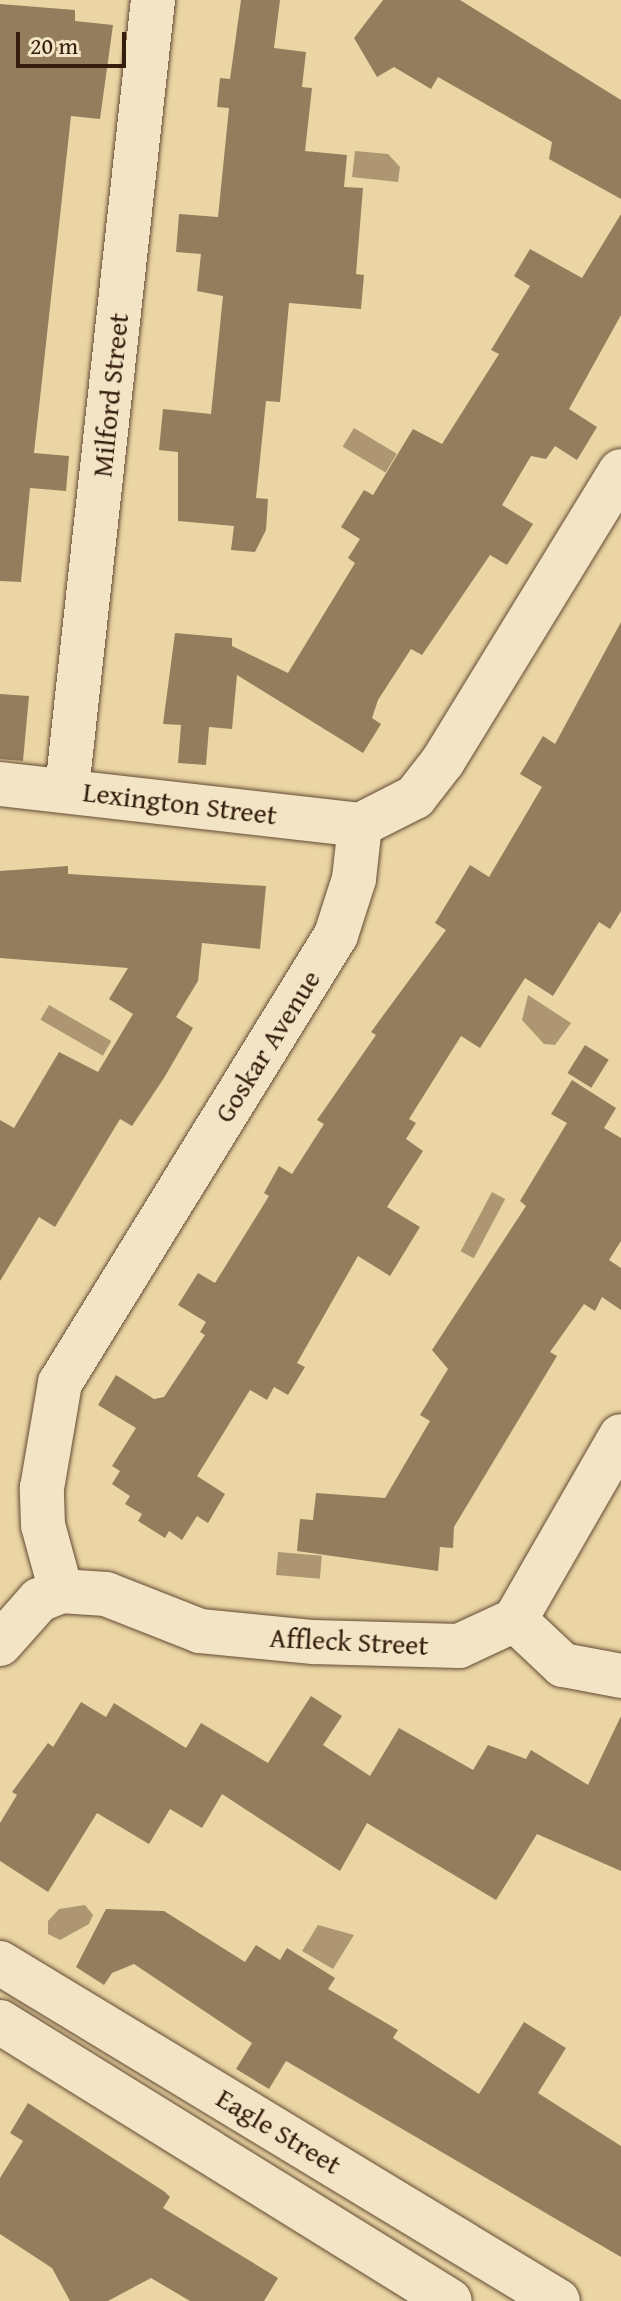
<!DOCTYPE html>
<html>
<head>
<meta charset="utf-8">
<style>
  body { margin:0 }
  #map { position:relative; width:621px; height:2301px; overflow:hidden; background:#ebd5a4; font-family:"Gentium Book Plus",serif }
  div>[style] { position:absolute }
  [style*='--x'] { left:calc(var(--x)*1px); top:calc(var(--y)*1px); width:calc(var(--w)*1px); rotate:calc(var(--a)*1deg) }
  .water>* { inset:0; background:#ad9671; transform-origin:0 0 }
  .building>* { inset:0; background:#947d5c; transform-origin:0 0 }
  .roads { filter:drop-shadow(0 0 2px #624b34) drop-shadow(0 0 2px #624b34) }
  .minor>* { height:44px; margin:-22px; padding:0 22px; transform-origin:22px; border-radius:22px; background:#f2e4c4 }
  span { translate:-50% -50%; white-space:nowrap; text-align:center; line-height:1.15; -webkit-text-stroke:6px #f2e4c4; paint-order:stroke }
  .street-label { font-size:28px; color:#351d0e }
  .scale { position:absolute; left:16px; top:32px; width:110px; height:36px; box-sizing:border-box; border:4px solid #351d0e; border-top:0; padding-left:10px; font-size:24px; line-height:28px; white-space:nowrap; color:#351d0e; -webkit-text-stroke:6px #f2e4c4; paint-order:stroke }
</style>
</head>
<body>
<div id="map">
  <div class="water">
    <i style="clip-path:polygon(355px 151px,388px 154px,400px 167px,398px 182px,352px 177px)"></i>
    <i style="left:354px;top:428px;width:50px;height:22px;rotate:31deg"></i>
    <i style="clip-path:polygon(528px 995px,571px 1023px,555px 1045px,544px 1044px,522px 1020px)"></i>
    <i style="left:49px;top:1005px;width:72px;height:17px;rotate:30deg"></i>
    <i style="left:492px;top:1192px;width:15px;height:67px;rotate:28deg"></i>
    <i style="left:278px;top:1552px;width:44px;height:23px;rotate:5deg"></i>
    <i style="clip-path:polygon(85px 1905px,93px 1915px,89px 1924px,60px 1940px,48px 1934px,48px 1921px,59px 1909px)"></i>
    <i style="clip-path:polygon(318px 1925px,354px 1935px,333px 1969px,302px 1951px)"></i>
  </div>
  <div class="building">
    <i style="clip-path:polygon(241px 0,280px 0,274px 48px,306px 52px,302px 87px,312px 88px,305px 151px,347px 155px,344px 187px,363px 188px,356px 274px,364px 275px,361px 309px,289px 303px,280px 402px,266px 401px,256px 498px,268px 499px,266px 530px,255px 552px,231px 550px,234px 526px,178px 521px,178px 452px,159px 450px,163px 409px,211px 414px,223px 296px,197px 291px,201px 254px,176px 252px,179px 214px,218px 217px,229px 108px,217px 107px,220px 78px,230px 79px)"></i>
    <i style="clip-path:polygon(383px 0,460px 0,621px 100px,621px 199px,549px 159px,552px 142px,438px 77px,431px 89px,394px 67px,377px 77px,354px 38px)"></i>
    <i style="clip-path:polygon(0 4px,75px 10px,75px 21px,113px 25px,100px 119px,71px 116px,34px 453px,69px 456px,66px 491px,30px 488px,21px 582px,0 581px)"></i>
    <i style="clip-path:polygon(621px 214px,621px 315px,569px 409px,597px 427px,577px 460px,555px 446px,546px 459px,531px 456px,502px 505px,533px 524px,507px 565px,490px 555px,422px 655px,411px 649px,378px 700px,372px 718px,381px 724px,363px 753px,237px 675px,232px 729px,209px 727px,206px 765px,178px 763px,181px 725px,163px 724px,175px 633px,232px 638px,232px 646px,288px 673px,355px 563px,348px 558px,360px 539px,341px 527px,364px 490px,373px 495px,413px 429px,442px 444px,499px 354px,491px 350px,530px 286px,514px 276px,530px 249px,582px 278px)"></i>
    <i style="clip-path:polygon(621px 622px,621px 911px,610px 929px,599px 922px,553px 996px,525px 978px,480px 1048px,461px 1036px,409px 1119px,416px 1123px,406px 1139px,423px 1151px,387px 1207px,420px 1227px,390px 1276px,358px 1256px,297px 1363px,305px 1367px,288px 1395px,274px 1387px,267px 1400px,250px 1390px,197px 1476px,225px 1494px,208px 1523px,197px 1516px,182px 1540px,169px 1531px,165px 1538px,138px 1521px,142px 1514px,125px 1504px,130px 1496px,112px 1484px,120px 1471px,112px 1466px,136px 1428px,98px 1405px,116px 1375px,154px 1399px,164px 1397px,205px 1335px,200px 1332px,206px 1322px,178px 1305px,198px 1273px,215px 1283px,269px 1196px,264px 1193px,279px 1166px,292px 1174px,324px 1124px,317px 1120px,376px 1035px,371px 1032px,446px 930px,435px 923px,470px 865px,489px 877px,542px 787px,520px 774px,543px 736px,555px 744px)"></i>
    <i style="clip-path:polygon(0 694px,29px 696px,23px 761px,0 759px)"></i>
    <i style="clip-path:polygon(68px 866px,68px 874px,266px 886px,260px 949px,202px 943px,198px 981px,176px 1017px,193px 1028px,164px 1078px,132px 1126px,120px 1119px,55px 1227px,39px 1217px,0 1281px,0 1120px,14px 1128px,59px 1052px,98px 1072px,133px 1014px,109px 999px,128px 968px,0 958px,0 871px)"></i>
    <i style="left:585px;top:1045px;width:28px;height:33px;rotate:32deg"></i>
    <i style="clip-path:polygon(572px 1080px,616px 1108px,604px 1128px,621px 1138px,621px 1241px,609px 1260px,621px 1268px,621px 1310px,602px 1297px,595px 1311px,584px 1304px,550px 1352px,557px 1356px,454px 1527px,453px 1548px,440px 1547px,438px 1571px,297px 1551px,300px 1519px,313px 1520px,316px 1493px,385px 1498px,430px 1421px,420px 1415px,448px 1369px,432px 1350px,526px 1206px,520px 1201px,567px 1123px,551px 1114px)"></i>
    <i style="clip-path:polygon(311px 1696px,342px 1716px,323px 1745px,370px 1776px,399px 1728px,473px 1770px,488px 1745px,526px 1759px,531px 1750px,588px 1785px,621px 1716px,621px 1871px,537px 1834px,496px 1900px,367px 1823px,340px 1871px,222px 1794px,202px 1828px,170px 1809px,149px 1844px,97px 1813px,48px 1892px,0 1861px,0 1823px,17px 1795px,12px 1792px,48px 1743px,53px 1747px,81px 1702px,106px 1717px,114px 1703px,186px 1748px,201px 1723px,268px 1763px)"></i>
    <i style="clip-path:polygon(106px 1909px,164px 1911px,245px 1962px,256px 1945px,280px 1960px,287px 1948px,335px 1978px,328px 1989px,398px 2030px,393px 2038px,479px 2094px,524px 2022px,566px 2048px,538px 2093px,621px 2146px,621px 2257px,286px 2061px,269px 2089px,236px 2069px,252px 2043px,134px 1964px,112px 1973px,104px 1985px,76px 1967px)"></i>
    <i style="clip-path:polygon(28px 2103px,165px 2192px,170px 2197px,163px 2208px,278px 2278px,264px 2301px,190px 2301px,151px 2278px,108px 2301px,70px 2301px,52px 2268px,0 2234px,0 2178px,23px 2141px,10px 2133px)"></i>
  </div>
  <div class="roads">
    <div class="minor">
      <i style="--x:0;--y:784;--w:362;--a:6.5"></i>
      <i style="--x:67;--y:789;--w:794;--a:-83.78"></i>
      <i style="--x:61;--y:1591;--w:68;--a:-105.3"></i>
      <i style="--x:43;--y:1525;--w:37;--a:-92"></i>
      <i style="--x:42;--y:1488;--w:107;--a:-80.3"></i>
      <i style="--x:60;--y:1383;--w:526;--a:-58.36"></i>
      <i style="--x:336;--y:935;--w:59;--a:-72.2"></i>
      <i style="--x:354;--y:879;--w:54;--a:-83.7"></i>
      <i style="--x:360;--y:825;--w:62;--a:-27"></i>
      <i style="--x:415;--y:797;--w:46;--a:-52.1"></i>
      <i style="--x:443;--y:761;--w:340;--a:-58.5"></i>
      <i style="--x:515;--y:1620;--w:212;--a:-60.1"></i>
      <i style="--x:515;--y:1620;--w:66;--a:43.2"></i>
      <i style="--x:563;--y:1665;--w:59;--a:10.7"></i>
      <i style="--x:0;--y:1644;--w:59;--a:-48.4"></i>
      <i style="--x:39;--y:1600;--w:24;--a:-22"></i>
      <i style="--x:61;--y:1591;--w:45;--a:3.8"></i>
      <i style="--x:106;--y:1594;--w:101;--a:21.5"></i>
      <i style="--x:200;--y:1631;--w:114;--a:5.6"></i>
      <i style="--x:313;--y:1642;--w:146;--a:1.6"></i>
      <i style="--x:459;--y:1646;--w:62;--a:-24.9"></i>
      <i style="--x:0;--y:1963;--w:652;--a:31.2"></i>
      <i style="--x:0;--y:2022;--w:529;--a:31.8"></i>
    </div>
  </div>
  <div class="street-label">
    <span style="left:110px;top:395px;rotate:-84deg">Milford Street</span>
    <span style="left:180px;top:803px;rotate:7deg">Lexington Street</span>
    <span style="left:267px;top:1046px;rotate:-58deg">Goskar Avenue</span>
    <span style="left:349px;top:1641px;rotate:3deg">Affleck Street</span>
    <span style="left:279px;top:2131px;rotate:31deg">Eagle Street</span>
  </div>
  <div class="scale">20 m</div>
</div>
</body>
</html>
